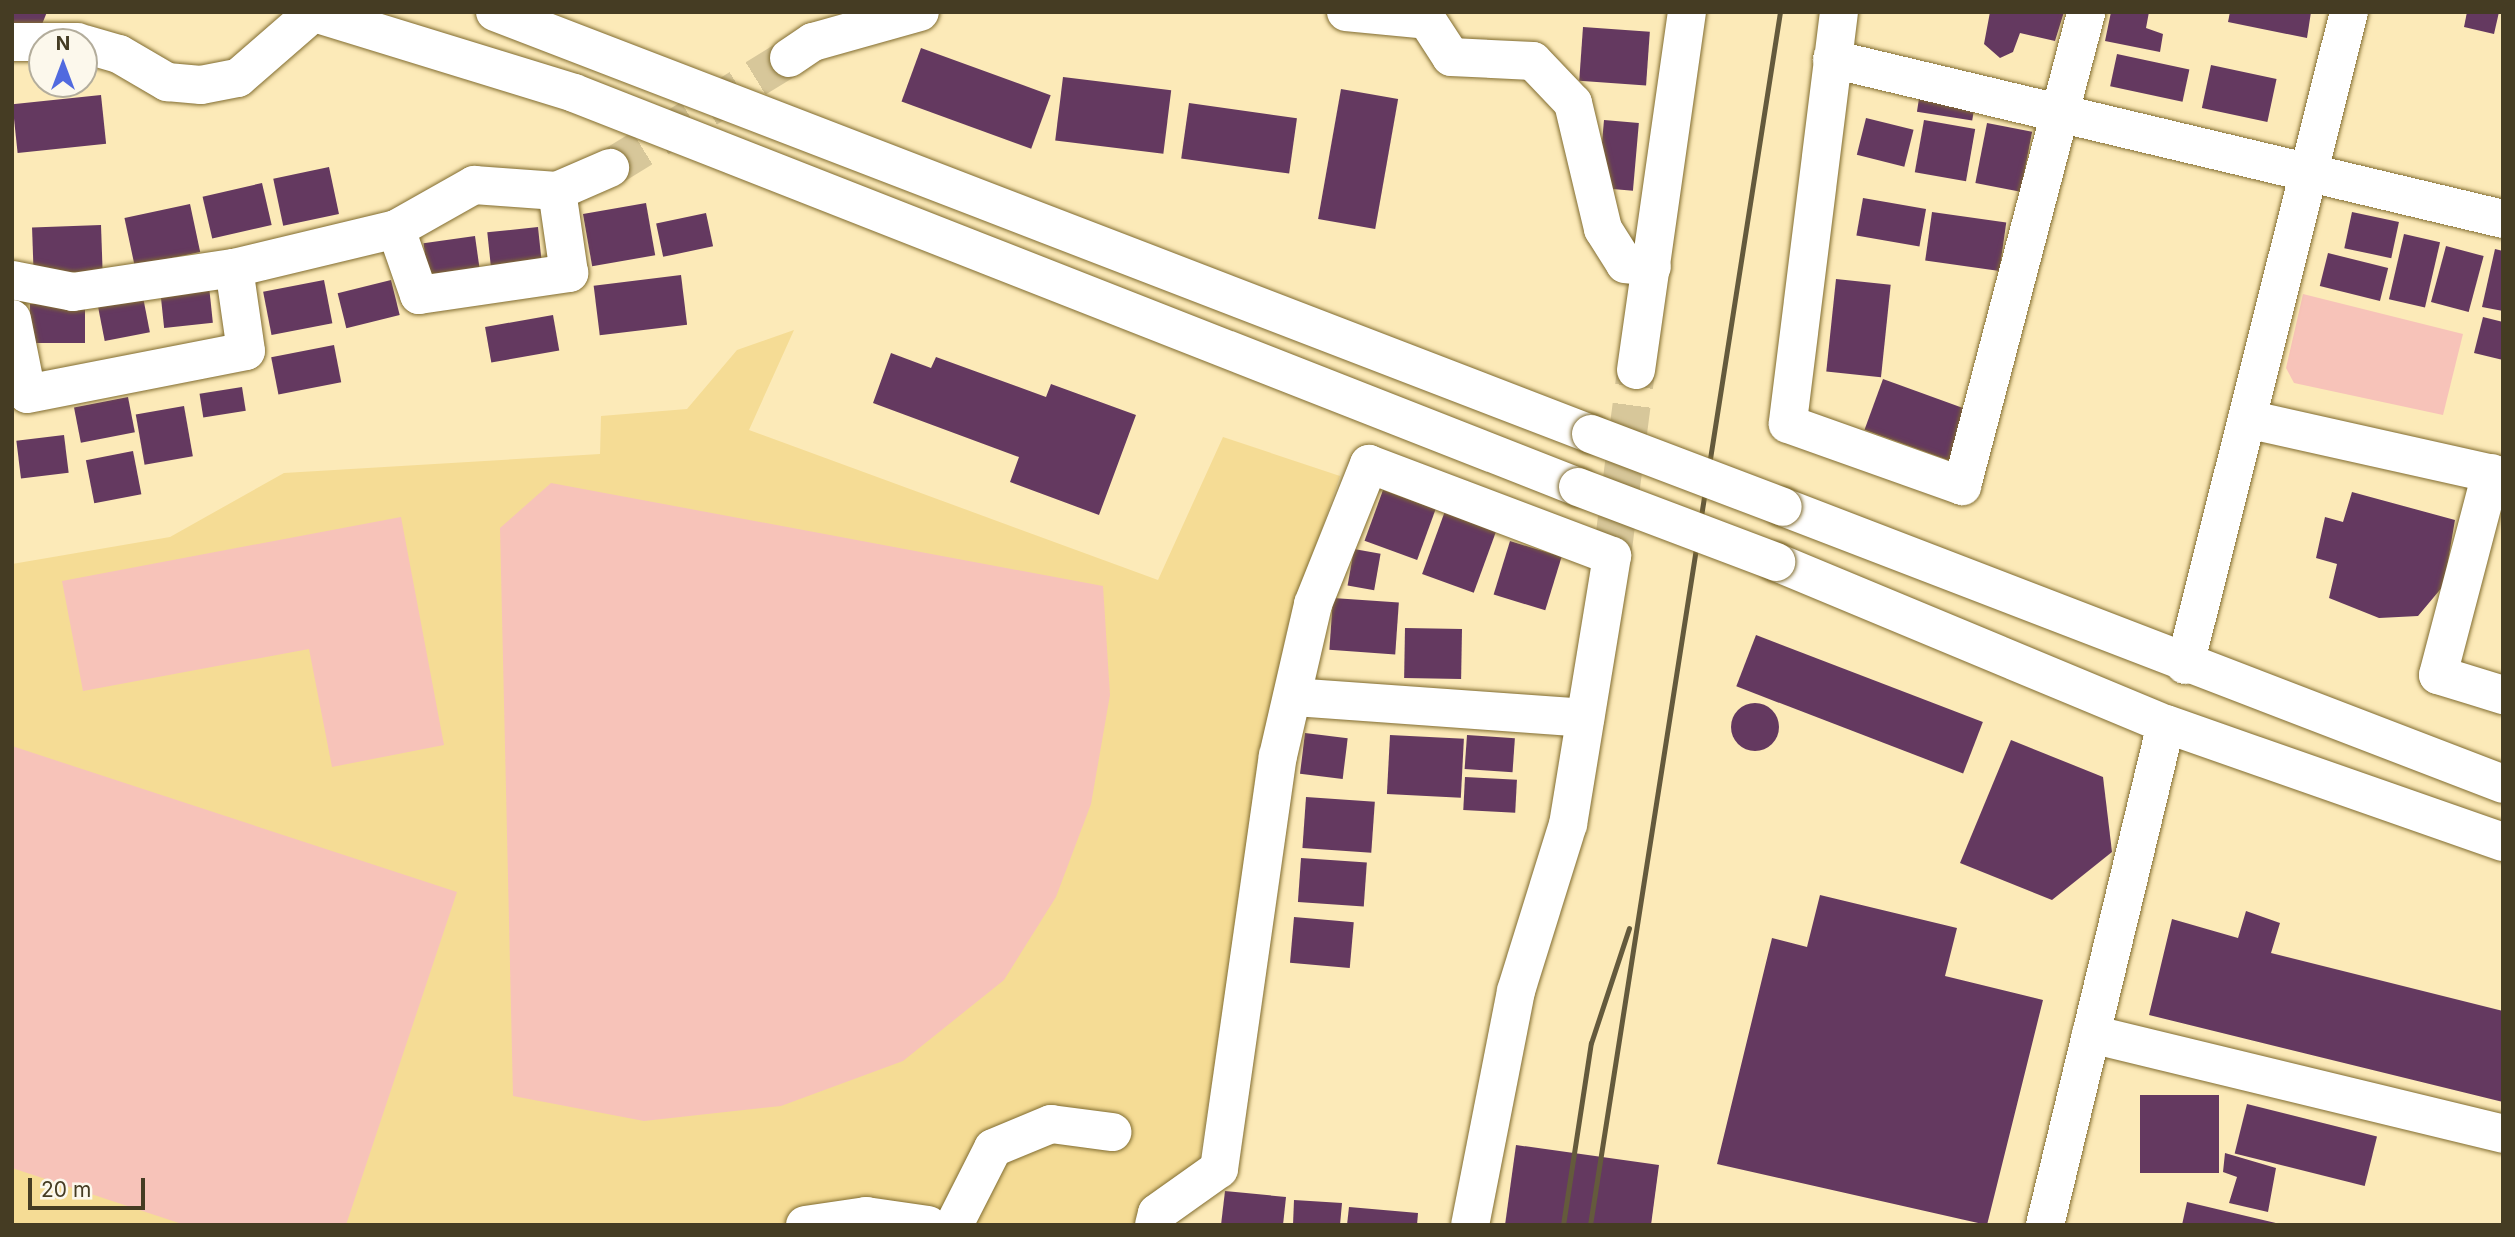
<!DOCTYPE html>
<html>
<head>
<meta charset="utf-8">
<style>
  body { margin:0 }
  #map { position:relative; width:2515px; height:1237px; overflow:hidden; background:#fceab8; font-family:Inter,sans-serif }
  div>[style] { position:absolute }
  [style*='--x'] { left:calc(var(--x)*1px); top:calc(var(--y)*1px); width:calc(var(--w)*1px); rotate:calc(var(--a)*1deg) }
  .built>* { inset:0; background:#f5dc95 }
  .green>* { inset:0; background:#f7c3b9 }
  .building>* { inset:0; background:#643960; transform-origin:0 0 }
  .round { border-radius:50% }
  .minor-tunnel>* { height:38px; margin-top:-19px; transform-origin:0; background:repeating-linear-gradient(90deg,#d7c79a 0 38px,transparent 0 57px) }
  .roads { filter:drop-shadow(0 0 2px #816c30) drop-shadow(0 0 2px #816c30) }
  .minor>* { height:38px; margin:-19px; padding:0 19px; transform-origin:19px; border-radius:19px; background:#fff }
  .rail>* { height:5px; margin:-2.5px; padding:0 2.5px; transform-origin:2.5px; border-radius:2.5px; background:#645a3c }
  .bridges { filter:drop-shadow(0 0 2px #816c30) drop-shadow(0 0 2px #816c30) }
  .minor-bridge>* { height:38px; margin:-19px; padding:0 19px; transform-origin:19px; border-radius:19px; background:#fff }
  span { translate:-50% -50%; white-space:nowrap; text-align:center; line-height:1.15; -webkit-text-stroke:7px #fcf8ec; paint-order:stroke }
  .frame { position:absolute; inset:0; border:14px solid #453c23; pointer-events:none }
  .north { position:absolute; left:28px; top:28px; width:70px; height:70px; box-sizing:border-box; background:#fcf8ec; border:2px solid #b3ad9c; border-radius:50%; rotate:0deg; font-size:19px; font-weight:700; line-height:28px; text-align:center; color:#453c23 }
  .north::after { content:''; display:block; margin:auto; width:24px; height:32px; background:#516adf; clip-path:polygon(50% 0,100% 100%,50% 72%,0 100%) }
  .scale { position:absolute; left:28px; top:1178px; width:117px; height:32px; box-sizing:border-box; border:4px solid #453c23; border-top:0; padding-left:9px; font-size:21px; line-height:24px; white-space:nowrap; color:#453c23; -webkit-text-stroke:5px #fcf8ec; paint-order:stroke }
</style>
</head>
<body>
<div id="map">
  <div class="built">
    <i style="clip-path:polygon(794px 330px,749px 430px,1158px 580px,1223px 437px,1340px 476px,1286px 633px,1198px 1166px,1136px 1216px,1134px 1225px,12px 1225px,12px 564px,170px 537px,284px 473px,600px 454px,601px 416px,687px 409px,737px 350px)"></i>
  </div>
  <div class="green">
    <i style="clip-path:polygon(2303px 294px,2463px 334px,2443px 415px,2294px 383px,2286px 368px)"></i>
    <i style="clip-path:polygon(551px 483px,1103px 586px,1110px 695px,1091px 804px,1056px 897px,1004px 980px,903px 1061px,781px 1106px,644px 1121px,513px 1096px,500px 528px)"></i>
    <i style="clip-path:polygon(401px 517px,444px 745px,332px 767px,309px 649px,83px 691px,62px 581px)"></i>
    <i style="clip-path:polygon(12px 746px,457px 892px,346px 1225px,185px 1225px,12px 1168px)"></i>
  </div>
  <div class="building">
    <i style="clip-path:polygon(12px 12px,47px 12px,38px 34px,12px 24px)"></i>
    <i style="clip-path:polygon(1990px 12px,2064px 12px,2055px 41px,2020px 33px,2013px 52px,2000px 58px,1984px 44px)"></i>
    <i style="clip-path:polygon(2111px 12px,2149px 12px,2146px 28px,2163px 34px,2160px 52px,2105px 41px)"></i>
    <i style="clip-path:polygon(2230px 12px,2311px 12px,2307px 38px,2228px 22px)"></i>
    <i style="clip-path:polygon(2467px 12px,2499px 12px,2494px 34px,2464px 27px)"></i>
    <i style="left:1583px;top:27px;width:67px;height:54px;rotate:4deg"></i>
    <i style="left:921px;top:48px;width:138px;height:57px;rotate:20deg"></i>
    <i style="left:2117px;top:54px;width:74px;height:33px;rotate:12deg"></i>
    <i style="left:2211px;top:65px;width:67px;height:44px;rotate:12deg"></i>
    <i style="left:1063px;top:77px;width:109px;height:64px;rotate:7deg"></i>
    <i style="left:1921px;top:86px;width:56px;height:26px;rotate:9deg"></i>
    <i style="left:1341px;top:89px;width:58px;height:132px;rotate:10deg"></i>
    <i style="left:101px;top:95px;width:49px;height:89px;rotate:84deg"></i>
    <i style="left:1189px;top:103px;width:109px;height:56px;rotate:8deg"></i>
    <i style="left:1866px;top:118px;width:49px;height:38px;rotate:14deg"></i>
    <i style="left:1604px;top:120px;width:35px;height:68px;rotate:5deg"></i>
    <i style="left:1924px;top:120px;width:52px;height:53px;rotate:10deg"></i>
    <i style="left:1987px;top:123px;width:46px;height:61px;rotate:11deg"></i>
    <i style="left:329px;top:167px;width:48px;height:57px;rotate:78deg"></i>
    <i style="left:262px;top:183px;width:43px;height:61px;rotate:77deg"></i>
    <i style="left:1863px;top:198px;width:64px;height:38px;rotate:10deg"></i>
    <i style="left:646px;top:203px;width:53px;height:64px;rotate:80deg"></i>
    <i style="left:190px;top:204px;width:49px;height:67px;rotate:78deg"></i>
    <i style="left:1932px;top:212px;width:75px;height:49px;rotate:8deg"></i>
    <i style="left:2352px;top:212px;width:48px;height:37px;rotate:12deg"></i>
    <i style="left:706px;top:213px;width:34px;height:51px;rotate:78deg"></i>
    <i style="left:101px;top:225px;width:46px;height:69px;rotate:88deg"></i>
    <i style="left:538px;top:227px;width:40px;height:51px;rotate:84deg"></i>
    <i style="left:2404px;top:234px;width:37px;height:67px;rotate:13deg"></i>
    <i style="left:475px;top:236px;width:41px;height:52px;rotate:82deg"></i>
    <i style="left:2446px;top:246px;width:39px;height:58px;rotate:15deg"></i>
    <i style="clip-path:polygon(2495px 249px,2503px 251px,2503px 311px,2482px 307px)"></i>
    <i style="left:2328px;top:253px;width:62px;height:34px;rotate:14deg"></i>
    <i style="left:681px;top:275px;width:50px;height:88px;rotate:83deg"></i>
    <i style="left:1836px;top:279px;width:55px;height:93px;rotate:6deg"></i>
    <i style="left:324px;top:280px;width:44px;height:62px;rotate:79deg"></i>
    <i style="left:391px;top:280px;width:36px;height:55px;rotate:76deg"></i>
    <i style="left:209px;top:286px;width:37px;height:49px;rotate:84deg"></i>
    <i style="left:143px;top:297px;width:36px;height:46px;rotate:79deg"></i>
    <i style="left:30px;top:304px;width:55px;height:39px"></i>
    <i style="left:553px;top:315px;width:36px;height:69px;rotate:80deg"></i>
    <i style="clip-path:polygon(2483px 317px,2503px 322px,2503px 360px,2474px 353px)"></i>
    <i style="left:334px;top:345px;width:38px;height:64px;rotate:79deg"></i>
    <i style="clip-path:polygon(891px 353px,931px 368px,936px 357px,1046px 397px,1051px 384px,1136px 415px,1099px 515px,1010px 482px,1019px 457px,873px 403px)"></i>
    <i style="left:1883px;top:379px;width:91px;height:54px;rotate:20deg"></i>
    <i style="left:242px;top:387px;width:24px;height:43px;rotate:81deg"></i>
    <i style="left:128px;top:397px;width:36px;height:55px;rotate:79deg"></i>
    <i style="left:184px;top:406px;width:51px;height:49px;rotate:80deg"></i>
    <i style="left:64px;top:435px;width:38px;height:48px;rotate:83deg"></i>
    <i style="left:133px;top:451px;width:44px;height:48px;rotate:79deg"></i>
    <i style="left:1383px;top:490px;width:56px;height:54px;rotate:20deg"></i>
    <i style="clip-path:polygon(2352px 492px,2455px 520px,2444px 585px,2418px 616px,2379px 618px,2329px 598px,2337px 564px,2316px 558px,2325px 517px,2343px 522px)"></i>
    <i style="left:1445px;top:511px;width:55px;height:67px;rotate:20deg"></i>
    <i style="left:1510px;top:541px;width:54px;height:56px;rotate:17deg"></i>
    <i style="left:1354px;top:549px;width:27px;height:37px;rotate:10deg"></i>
    <i style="left:1333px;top:598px;width:66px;height:52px;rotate:4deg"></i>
    <i style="left:1405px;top:628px;width:57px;height:50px;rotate:1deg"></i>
    <i style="left:1756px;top:635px;width:243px;height:55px;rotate:21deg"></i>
    <i class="round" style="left:1731px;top:703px;width:48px;height:48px"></i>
    <i style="left:1305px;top:733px;width:43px;height:41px;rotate:7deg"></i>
    <i style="left:1390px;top:735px;width:74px;height:59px;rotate:3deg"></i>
    <i style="left:1467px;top:735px;width:48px;height:34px;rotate:4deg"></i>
    <i style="clip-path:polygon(2011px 740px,2103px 777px,2112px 852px,2052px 900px,1960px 863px)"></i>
    <i style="left:1465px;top:777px;width:52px;height:33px;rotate:3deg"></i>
    <i style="left:1306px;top:797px;width:69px;height:51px;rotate:4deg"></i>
    <i style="left:1301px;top:858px;width:66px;height:44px;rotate:4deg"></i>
    <i style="clip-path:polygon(1820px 895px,1957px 928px,1945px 976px,2043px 1000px,1987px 1225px,1717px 1164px,1772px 938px,1807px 947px)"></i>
    <i style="clip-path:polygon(2246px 911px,2280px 923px,2271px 953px,2503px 1011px,2503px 1102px,2149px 1015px,2172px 919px,2238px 938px)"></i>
    <i style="left:1294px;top:917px;width:60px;height:46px;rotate:5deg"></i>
    <i style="left:2140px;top:1095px;width:79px;height:78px"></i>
    <i style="left:2247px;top:1104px;width:134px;height:51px;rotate:14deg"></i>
    <i style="clip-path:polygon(1516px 1145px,1659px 1165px,1651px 1225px,1505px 1225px)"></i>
    <i style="clip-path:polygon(2225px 1153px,2276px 1168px,2268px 1212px,2229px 1203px,2237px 1177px,2223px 1172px)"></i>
    <i style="clip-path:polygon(1225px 1191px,1286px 1197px,1283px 1225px,1221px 1225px)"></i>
    <i style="clip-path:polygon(1294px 1200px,1342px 1203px,1340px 1225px,1293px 1225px)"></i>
    <i style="clip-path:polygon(2187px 1202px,2280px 1224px,2280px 1225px,2182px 1225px)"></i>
    <i style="clip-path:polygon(1349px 1207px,1418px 1213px,1417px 1225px,1347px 1225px)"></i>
  </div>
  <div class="minor-tunnel">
    <i style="--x:610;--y:168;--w:210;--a:-31.6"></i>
    <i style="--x:1612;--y:556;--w:188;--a:-82.6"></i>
  </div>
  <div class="roads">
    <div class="minor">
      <i style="--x:311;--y:12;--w:275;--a:17.1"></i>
      <i style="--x:574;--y:93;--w:1079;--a:21.43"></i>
      <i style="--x:495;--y:12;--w:1174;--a:21.06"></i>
      <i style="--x:1346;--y:12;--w:81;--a:5.6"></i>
      <i style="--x:1427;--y:20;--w:44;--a:57"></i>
      <i style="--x:1451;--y:57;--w:82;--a:2.8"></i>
      <i style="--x:1533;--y:61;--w:58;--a:46.4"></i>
      <i style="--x:1573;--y:103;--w:130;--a:76.6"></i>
      <i style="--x:1603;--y:229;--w:41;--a:57.8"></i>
      <i style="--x:1625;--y:264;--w:27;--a:6"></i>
      <i style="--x:1839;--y:12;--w:415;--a:97.1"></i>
      <i style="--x:1788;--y:424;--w:185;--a:19.6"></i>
      <i style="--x:1962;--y:486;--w:490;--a:-75.3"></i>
      <i style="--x:12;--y:42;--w:66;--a:0"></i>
      <i style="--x:84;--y:44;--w:36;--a:16"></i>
      <i style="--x:119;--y:54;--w:56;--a:30.3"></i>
      <i style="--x:167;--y:82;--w:34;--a:5"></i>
      <i style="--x:201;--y:85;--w:38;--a:-11"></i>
      <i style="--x:238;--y:78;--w:101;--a:-41"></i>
      <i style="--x:789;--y:58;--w:29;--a:-34"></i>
      <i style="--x:813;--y:42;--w:111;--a:-15.7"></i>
      <i style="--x:1832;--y:59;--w:690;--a:13.41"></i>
      <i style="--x:396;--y:229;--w:70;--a:70.8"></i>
      <i style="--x:419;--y:295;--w:152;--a:-8.3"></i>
      <i style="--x:569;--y:273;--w:83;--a:-98.3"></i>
      <i style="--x:12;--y:280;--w:62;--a:11.1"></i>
      <i style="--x:73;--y:292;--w:163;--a:-8.5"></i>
      <i style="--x:234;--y:268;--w:167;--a:-13.5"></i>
      <i style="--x:396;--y:229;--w:90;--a:-29.4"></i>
      <i style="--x:474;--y:185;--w:83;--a:4.1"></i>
      <i style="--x:557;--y:191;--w:58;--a:-23.5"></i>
      <i style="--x:12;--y:319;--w:76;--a:78.7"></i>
      <i style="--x:27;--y:394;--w:223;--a:-11.1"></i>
      <i style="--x:246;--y:351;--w:84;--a:-98.2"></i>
      <i style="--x:1636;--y:370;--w:362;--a:-81.9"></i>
      <i style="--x:2247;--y:419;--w:262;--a:12.6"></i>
      <i style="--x:2491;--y:473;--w:209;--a:104.7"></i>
      <i style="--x:2438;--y:675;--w:68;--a:17.1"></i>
      <i style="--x:1783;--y:507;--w:771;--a:21.04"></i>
      <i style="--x:1776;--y:562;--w:422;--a:22.6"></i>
      <i style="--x:2166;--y:724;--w:357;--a:19.3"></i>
      <i style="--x:2185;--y:665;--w:673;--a:-75.9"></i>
      <i style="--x:1293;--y:697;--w:293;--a:4.1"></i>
      <i style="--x:2091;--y:1034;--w:424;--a:13.6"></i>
      <i style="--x:805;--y:1225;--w:62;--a:-8.4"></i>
      <i style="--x:866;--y:1216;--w:63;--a:8.3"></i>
      <i style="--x:954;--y:1225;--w:86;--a:-63.1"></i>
      <i style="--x:993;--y:1148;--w:63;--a:-22.5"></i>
      <i style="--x:1051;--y:1124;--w:62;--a:7.5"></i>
      <i style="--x:1154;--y:1225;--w:12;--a:-76"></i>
      <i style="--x:1157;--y:1213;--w:76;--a:-35.4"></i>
      <i style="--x:1219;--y:1169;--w:417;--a:-81.9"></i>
      <i style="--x:1278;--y:756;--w:156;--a:-77"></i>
      <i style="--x:1313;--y:604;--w:151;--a:-68.2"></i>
      <i style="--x:1369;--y:464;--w:260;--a:20.7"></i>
      <i style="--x:1612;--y:556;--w:272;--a:99.3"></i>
      <i style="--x:1568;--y:824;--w:175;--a:107.3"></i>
      <i style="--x:1516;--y:991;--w:238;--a:101.1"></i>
      <i style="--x:2045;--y:1225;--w:515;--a:-76.42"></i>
    </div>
  </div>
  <div class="rail">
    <i style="--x:1563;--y:1225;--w:184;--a:-81.3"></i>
    <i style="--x:1591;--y:1043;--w:121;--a:-71.7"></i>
    <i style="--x:1590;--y:1225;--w:1228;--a:-81.1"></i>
  </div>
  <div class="bridges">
    <div class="minor-bridge">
      <i style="--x:1591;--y:434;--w:205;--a:20.8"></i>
      <i style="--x:1578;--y:487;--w:212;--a:20.7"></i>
    </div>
  </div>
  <div class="frame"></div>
  <div class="north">N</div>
  <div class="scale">20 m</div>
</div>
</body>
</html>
